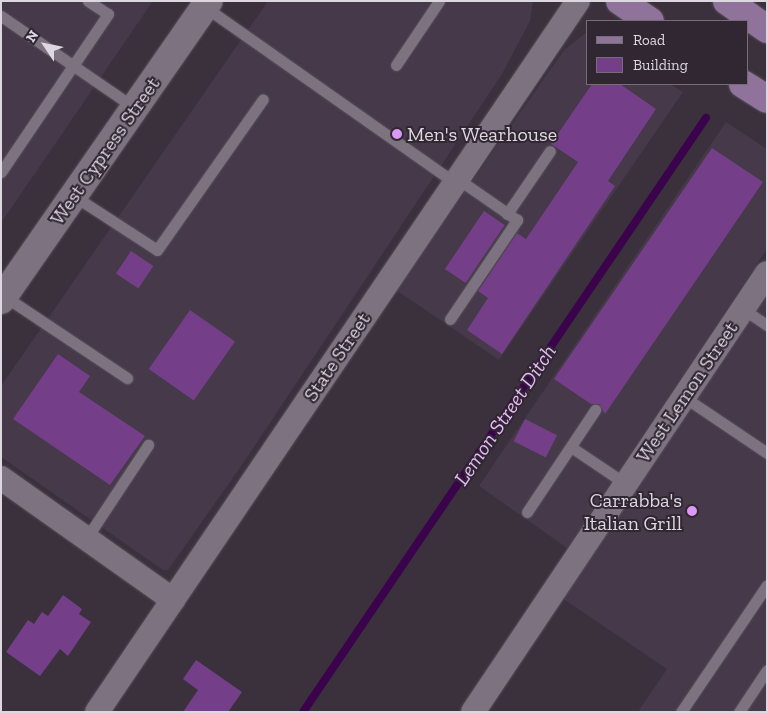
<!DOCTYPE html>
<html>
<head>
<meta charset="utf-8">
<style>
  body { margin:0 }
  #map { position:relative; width:768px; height:713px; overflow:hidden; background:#3a313d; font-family:"Zilla Slab",serif }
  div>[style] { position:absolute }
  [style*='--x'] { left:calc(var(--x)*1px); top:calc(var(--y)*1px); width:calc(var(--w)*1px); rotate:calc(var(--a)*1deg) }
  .built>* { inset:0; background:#45394a }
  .stream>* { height:8px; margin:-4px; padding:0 4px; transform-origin:4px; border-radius:4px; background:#3c034d }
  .building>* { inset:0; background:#743f88; transform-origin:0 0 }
  .roads { filter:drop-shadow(0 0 1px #564e58) drop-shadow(0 0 1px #564e58) }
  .service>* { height:11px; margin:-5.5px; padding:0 5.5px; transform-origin:5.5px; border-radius:5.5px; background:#7c7280 }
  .minor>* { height:24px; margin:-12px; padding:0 12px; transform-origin:12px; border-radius:12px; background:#7c7280 }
  .tertiary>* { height:28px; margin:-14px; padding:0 14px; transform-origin:14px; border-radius:14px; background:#7c7280 }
  .primary>* { height:28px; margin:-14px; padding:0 14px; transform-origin:14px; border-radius:14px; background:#8f739a }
  .dots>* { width:14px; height:14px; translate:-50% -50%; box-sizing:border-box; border:2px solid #302733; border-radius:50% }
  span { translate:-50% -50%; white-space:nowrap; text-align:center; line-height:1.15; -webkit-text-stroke:4px #302733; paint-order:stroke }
  .poi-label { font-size:20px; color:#ddd8df }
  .left { translate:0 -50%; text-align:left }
  .right { translate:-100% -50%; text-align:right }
  .street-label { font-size:20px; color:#ddd8df }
  .water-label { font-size:21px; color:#e6bbf7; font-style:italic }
  .frame { position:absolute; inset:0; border:2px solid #ddd8df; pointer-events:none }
  .legend { position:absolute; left:586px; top:20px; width:162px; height:65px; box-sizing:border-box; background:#302733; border:1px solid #756e78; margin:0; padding:6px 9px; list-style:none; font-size:15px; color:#ddd8df }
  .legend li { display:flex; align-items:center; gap:10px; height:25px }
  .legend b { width:25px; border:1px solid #756e78 }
  .north { position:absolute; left:20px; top:20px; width:50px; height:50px; -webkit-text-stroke:4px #302733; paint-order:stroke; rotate:304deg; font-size:14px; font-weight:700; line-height:20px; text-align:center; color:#ddd8df }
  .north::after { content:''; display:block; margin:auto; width:18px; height:22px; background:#ddd8df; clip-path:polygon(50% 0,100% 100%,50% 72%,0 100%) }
</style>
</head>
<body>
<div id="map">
  <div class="built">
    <i style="clip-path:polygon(1px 1px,153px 1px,1px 223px)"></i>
    <i style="clip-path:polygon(268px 1px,533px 1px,530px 21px,502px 74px,244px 462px,168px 570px,163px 570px,1px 457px,1px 386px)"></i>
    <i style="clip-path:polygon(587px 32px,587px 84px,670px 84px,683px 92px,499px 360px,396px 290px,564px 50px)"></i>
    <i style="clip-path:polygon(726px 122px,767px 149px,767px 249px,567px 548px,479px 486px)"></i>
    <i style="clip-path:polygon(767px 288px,767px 712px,638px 712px,667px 669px,559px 596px)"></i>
  </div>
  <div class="stream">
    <i style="--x:303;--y:712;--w:718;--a:-55.85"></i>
  </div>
  <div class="building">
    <i style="clip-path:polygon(592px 84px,620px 84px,656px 109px,608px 181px,615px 186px,502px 354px,467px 330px,488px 298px,478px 291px,517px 233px,526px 239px,578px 162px,551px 144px)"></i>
    <i style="clip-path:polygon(712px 148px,763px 182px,605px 414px,599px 404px,591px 404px,554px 379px)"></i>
    <i style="left:484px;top:211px;width:25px;height:70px;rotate:34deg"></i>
    <i style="left:131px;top:251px;width:27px;height:27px;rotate:34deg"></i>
    <i style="left:190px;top:310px;width:55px;height:72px;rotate:35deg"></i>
    <i style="clip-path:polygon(58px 354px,90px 376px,79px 392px,145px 436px,110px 485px,13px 419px)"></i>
    <i style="left:525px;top:419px;width:36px;height:25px;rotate:27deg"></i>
    <i style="clip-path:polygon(63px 595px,82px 609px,79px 614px,91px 622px,68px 656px,60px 649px,40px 676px,6px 652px,28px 620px,34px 624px,42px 612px,48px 616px)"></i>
    <i style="clip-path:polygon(196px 660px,242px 692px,228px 712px,183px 712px,198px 690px,183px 679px)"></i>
  </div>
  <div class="roads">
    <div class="service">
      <i style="--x:205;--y:7;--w:306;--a:35.1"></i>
      <i style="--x:1;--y:16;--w:163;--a:34.5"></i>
      <i style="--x:396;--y:65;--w:77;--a:-56.1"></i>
      <i style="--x:1;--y:172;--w:191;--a:-55.9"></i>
      <i style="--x:108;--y:14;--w:24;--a:-147"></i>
      <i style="--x:74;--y:196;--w:99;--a:33"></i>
      <i style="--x:157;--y:250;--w:184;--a:-54.9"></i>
      <i style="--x:507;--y:214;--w:76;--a:-55.7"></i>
      <i style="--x:4;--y:296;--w:148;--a:33.7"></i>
      <i style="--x:743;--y:309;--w:29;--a:34"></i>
      <i style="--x:450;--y:319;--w:120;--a:-55.9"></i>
      <i style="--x:517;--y:220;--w:72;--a:-145.2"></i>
      <i style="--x:684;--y:397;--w:100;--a:34"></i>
      <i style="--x:571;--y:447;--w:66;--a:33.9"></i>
      <i style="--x:527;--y:512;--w:123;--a:-56.3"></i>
      <i style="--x:86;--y:539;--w:113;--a:-56.6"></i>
      <i style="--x:681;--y:712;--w:153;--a:-55.9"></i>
      <i style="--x:739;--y:712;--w:50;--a:-56.3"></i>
    </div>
    <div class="minor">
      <i style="--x:1;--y:478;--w:211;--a:35.3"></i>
      <i style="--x:97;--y:712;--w:858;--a:-55.92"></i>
      <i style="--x:473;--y:712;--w:528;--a:-56.19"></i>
    </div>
    <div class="tertiary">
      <i style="--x:1;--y:300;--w:364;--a:-55.2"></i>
    </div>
    <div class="primary">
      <i style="--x:620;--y:1;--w:36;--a:34"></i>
      <i style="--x:727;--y:1;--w:49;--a:35"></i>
      <i style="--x:743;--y:84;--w:28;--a:32"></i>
    </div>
  </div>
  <div class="dots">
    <i style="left:397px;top:134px;background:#db99f5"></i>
    <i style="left:692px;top:511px;background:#db99f5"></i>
  </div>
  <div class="poi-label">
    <span class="left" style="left:407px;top:134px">Men's Wearhouse</span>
    <span class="right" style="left:682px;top:512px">Carrabba's<br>Italian Grill</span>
  </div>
  <div class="street-label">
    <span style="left:105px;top:151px;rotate:-55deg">West Cypress Street</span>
    <span style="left:337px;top:357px;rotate:-56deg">State Street</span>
    <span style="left:687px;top:392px;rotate:-56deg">West Lemon Street</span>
  </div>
  <div class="water-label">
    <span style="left:505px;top:415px;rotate:-56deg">Lemon Street Ditch</span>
  </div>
  <div class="frame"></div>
  <ul class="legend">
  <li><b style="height:6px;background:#8f739a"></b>Road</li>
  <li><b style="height:14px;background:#743f88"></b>Building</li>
  </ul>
  <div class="north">N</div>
</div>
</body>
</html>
